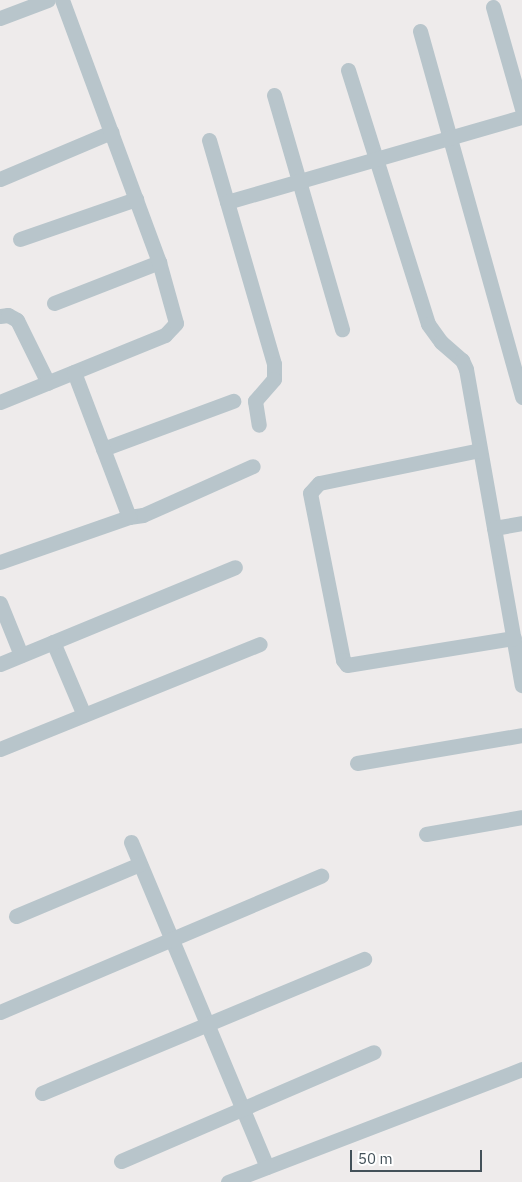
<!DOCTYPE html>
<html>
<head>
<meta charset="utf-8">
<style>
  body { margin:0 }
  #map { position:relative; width:522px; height:1182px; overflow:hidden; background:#eeebeb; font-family:"IBM Plex Sans",sans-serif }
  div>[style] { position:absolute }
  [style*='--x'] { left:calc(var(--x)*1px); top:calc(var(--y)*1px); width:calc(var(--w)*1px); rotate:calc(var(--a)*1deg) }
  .street>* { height:15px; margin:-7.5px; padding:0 7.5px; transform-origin:7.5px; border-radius:7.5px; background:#b8c5cb }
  span { translate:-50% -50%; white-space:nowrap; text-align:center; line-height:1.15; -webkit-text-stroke:5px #fff; paint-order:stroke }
  .scale { position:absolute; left:350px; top:1150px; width:132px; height:22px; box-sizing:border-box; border:2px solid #435159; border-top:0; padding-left:6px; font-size:15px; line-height:18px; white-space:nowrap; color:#435159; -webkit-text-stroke:4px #fff; paint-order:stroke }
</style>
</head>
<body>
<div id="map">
  <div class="street">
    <i style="--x:493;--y:7;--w:106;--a:74.1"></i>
    <i style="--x:0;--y:18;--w:51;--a:-20.6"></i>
    <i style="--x:420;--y:31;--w:380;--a:74.4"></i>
    <i style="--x:348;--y:70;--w:266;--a:72.5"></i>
    <i style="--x:428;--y:324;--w:22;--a:54"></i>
    <i style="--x:441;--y:342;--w:28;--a:41"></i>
    <i style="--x:462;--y:360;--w:10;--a:66"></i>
    <i style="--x:466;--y:369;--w:321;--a:80"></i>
    <i style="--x:274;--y:95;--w:244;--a:73.8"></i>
    <i style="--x:209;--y:140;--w:233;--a:73.8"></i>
    <i style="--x:274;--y:364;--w:15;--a:90"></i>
    <i style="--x:274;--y:379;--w:29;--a:131"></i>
    <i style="--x:255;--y:401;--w:24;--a:81"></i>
    <i style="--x:0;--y:179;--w:121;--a:-22.9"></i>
    <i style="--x:227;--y:202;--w:307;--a:-16.1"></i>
    <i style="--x:20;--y:239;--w:123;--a:-19"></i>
    <i style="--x:54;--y:303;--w:113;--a:-21.3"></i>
    <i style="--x:0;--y:316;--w:8;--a:-7"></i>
    <i style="--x:8;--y:315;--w:10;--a:29"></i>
    <i style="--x:17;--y:320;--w:70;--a:63.8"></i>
    <i style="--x:0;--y:402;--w:178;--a:-22.1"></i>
    <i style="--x:165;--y:335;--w:16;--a:-47"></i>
    <i style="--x:176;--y:323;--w:63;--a:-105.6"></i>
    <i style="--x:159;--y:262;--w:279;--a:-110.3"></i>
    <i style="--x:103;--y:449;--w:139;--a:-20.3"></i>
    <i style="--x:480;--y:450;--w:164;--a:168.4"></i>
    <i style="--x:319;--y:483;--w:13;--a:132"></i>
    <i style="--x:310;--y:493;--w:170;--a:78.8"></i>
    <i style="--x:343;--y:660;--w:6;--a:51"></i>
    <i style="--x:347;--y:665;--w:169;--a:-9.2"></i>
    <i style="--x:129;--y:517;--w:14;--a:-8"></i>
    <i style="--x:143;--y:515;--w:120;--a:-24"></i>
    <i style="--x:494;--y:528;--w:28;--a:-10"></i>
    <i style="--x:0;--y:562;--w:137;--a:-19.2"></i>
    <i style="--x:129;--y:517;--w:155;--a:-110.8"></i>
    <i style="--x:0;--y:603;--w:56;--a:68"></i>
    <i style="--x:53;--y:642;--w:79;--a:67"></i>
    <i style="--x:0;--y:664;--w:254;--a:-22.4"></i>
    <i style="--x:0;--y:749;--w:280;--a:-22"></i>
    <i style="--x:357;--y:763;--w:167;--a:-9.6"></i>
    <i style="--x:426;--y:834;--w:97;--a:-10"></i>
    <i style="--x:131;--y:842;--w:352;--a:67.3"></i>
    <i style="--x:16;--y:916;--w:134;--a:-22.8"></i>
    <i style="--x:0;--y:1012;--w:349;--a:-23"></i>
    <i style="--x:42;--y:1093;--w:349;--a:-22.6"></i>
    <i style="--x:121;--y:1161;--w:275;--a:-23.3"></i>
    <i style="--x:228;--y:1182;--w:315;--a:-21"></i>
  </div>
  <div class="scale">50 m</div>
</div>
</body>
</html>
